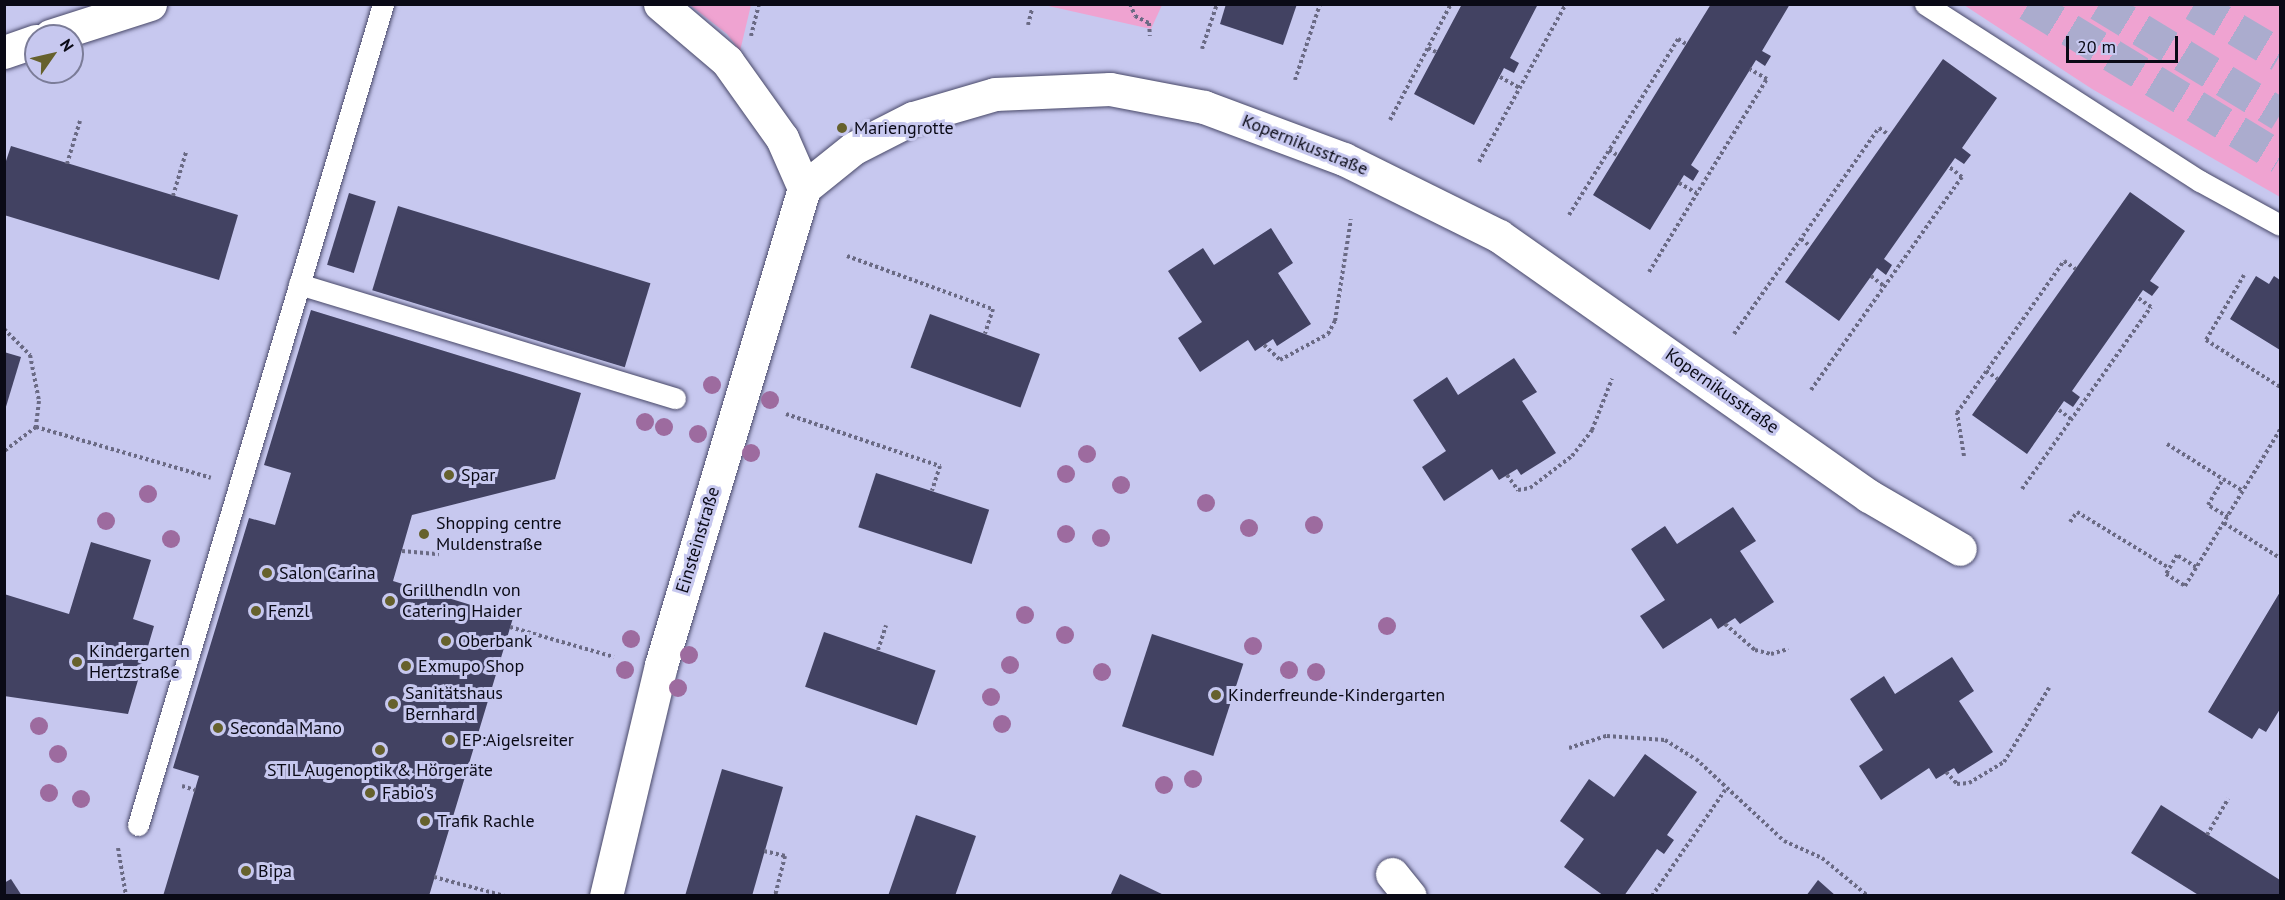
<!DOCTYPE html>
<html>
<head>
<meta charset="utf-8">
<style>
  body { margin:0 }
  #map { position:relative; width:2285px; height:900px; overflow:hidden; background:#c7c8ef; font-family:"PT Sans",sans-serif }
  div>[style] { position:absolute }
  [style*='--x'] { left:calc(var(--x)*1px); top:calc(var(--y)*1px); width:calc(var(--w)*1px); rotate:calc(var(--a)*1deg) }
  .green>* { inset:0; background:#efa3d1 }
  .building>* { inset:0; background:#424262; transform-origin:0 0 }
  .highway-tunnel>* { height:33px; margin-top:-16.5px; transform-origin:0; background:repeating-linear-gradient(90deg,#abacce 0 33px,transparent 0 49px) }
  .path>* { height:4px; margin-top:-2px; transform-origin:0; background:repeating-linear-gradient(90deg,#6a6a84 0 3px,transparent 0 6px) }
  .roads { filter:drop-shadow(0 0 2px #484868) drop-shadow(0 0 2px #484868) }
  .lane>* { height:21px; margin:-10.5px; padding:0 10.5px; transform-origin:10.5px; border-radius:10.5px; background:#fff }
  .street>* { height:33px; margin:-16.5px; padding:0 16.5px; transform-origin:16.5px; border-radius:16.5px; background:#fff }
  .trees>* { width:18px; height:18px; margin:-9px; border-radius:50%; background:#9d6b9f }
  .dots>* { width:16px; height:16px; translate:-50% -50%; box-sizing:border-box; border:3px solid #c7c8ef; border-radius:50% }
  span { translate:-50% -50%; white-space:nowrap; text-align:center; line-height:1.15; -webkit-text-stroke:6px #c7c8ef; paint-order:stroke }
  .poi-label { font-size:18px; color:#0a0a16 }
  .left { translate:0 -50%; text-align:left }
  .street-label { font-size:18px; color:#0a0a16 }
  .frame { position:absolute; inset:0; border:6px solid #0a0a16; pointer-events:none }
  .north { position:absolute; left:24px; top:24px; width:60px; height:60px; box-sizing:border-box; background:#c7c8ef; border:2px solid #7b7c98; border-radius:50%; rotate:56deg; font-size:16px; font-weight:700; line-height:24px; text-align:center; color:#0a0a16 }
  .north::after { content:''; display:block; margin:auto; width:21px; height:27px; background:#66612d; clip-path:polygon(50% 0,100% 100%,50% 72%,0 100%) }
  .scale { position:absolute; left:2066px; top:36px; width:112px; height:27px; box-sizing:border-box; border:3px solid #0a0a16; border-top:0; padding-left:8px; font-size:18px; line-height:21px; white-space:nowrap; color:#0a0a16; -webkit-text-stroke:4px #c7c8ef; paint-order:stroke }
</style>
</head>
<body>
<div id="map">
  <div class="green">
    <i style="clip-path:polygon(690px 5px,751px 5px,740px 51px,727px 34px)"></i>
    <i style="clip-path:polygon(1044px 5px,1162px 4px,1162px 5px,1151px 29px)"></i>
    <i style="clip-path:polygon(1964px 5px,2280px 5px,2280px 197px,2092px 89px)"></i>
  </div>
  <div class="building">
    <i style="clip-path:polygon(1226px 4px,1297px 4px,1283px 45px,1220px 24px)"></i>
    <i style="clip-path:polygon(1462px 4px,1538px 4px,1510px 58px,1519px 63px,1514px 73px,1504px 68px,1474px 125px,1414px 94px)"></i>
    <i style="clip-path:polygon(1711px 4px,1790px 4px,1762px 51px,1771px 56px,1765px 66px,1756px 60px,1691px 165px,1699px 171px,1693px 181px,1684px 175px,1650px 230px,1593px 195px)"></i>
    <i style="clip-path:polygon(1943px 59px,1997px 98px,1962px 148px,1971px 155px,1964px 164px,1955px 158px,1884px 259px,1892px 265px,1886px 275px,1877px 268px,1839px 321px,1785px 282px)"></i>
    <i style="clip-path:polygon(11px 146px,238px 215px,219px 280px,4px 215px,4px 167px)"></i>
    <i style="clip-path:polygon(2130px 192px,2185px 231px,2150px 281px,2159px 287px,2152px 296px,2143px 290px,2072px 391px,2080px 397px,2073px 407px,2064px 401px,2027px 454px,1972px 415px)"></i>
    <i style="left:349px;top:193px;width:28px;height:75px;rotate:17deg"></i>
    <i style="left:398px;top:206px;width:264px;height:88px;rotate:17deg"></i>
    <i style="clip-path:polygon(1271px 228px,1293px 263px,1278px 273px,1311px 324px,1277px 346px,1273px 339px,1255px 351px,1248px 340px,1200px 372px,1178px 338px,1202px 322px,1168px 271px,1203px 248px,1214px 265px)"></i>
    <i style="clip-path:polygon(2256px 276px,2269px 284px,2274px 276px,2280px 280px,2280px 350px,2230px 319px)"></i>
    <i style="clip-path:polygon(311px 310px,581px 393px,555px 479px,412px 515px,393px 581px,513px 618px,429px 896px,163px 896px,199px 776px,173px 768px,249px 518px,275px 525px,291px 473px,264px 465px)"></i>
    <i style="left:930px;top:314px;width:117px;height:57px;rotate:20deg"></i>
    <i style="clip-path:polygon(4px 352px,21px 357px,5px 410px,4px 410px)"></i>
    <i style="clip-path:polygon(1514px 358px,1537px 392px,1522px 401px,1556px 453px,1521px 475px,1517px 469px,1499px 480px,1492px 469px,1444px 501px,1422px 467px,1446px 451px,1413px 400px,1447px 377px,1458px 395px)"></i>
    <i style="left:876px;top:473px;width:119px;height:57px;rotate:18deg"></i>
    <i style="clip-path:polygon(1733px 507px,1756px 541px,1740px 551px,1774px 602px,1740px 624px,1735px 618px,1718px 629px,1711px 618px,1663px 649px,1640px 616px,1665px 600px,1631px 549px,1665px 526px,1677px 544px)"></i>
    <i style="clip-path:polygon(91px 542px,151px 560px,133px 619px,154px 626px,128px 714px,4px 696px,4px 594px,69px 614px)"></i>
    <i style="clip-path:polygon(2280px 592px,2280px 709px,2266px 732px,2259px 728px,2252px 739px,2208px 712px)"></i>
    <i style="left:824px;top:632px;width:118px;height:58px;rotate:19deg"></i>
    <i style="left:1152px;top:634px;width:96px;height:97px;rotate:18deg"></i>
    <i style="clip-path:polygon(1952px 657px,1974px 691px,1959px 701px,1993px 752px,1958px 774px,1954px 768px,1936px 779px,1929px 768px,1881px 800px,1859px 766px,1883px 750px,1850px 699px,1884px 676px,1895px 694px)"></i>
    <i style="clip-path:polygon(1645px 754px,1697px 792px,1667px 835px,1674px 840px,1664px 854px,1657px 849px,1624px 896px,1604px 896px,1564px 867px,1584px 839px,1560px 821px,1589px 779px,1614px 797px)"></i>
    <i style="clip-path:polygon(722px 769px,783px 787px,752px 896px,685px 896px)"></i>
    <i style="clip-path:polygon(2161px 805px,2280px 880px,2280px 896px,2200px 896px,2131px 853px)"></i>
    <i style="clip-path:polygon(916px 815px,976px 836px,955px 896px,888px 896px)"></i>
    <i style="clip-path:polygon(1120px 874px,1166px 896px,1110px 896px)"></i>
    <i style="clip-path:polygon(11px 879px,22px 896px,4px 896px,4px 883px)"></i>
    <i style="clip-path:polygon(1818px 880px,1836px 896px,1806px 896px)"></i>
  </div>
  <div class="highway-tunnel">
    <i style="--x:2028;--y:4;--w:295;--a:31.3"></i>
    <i style="--x:2099;--y:4;--w:212;--a:31.3"></i>
    <i style="--x:2194;--y:4;--w:100;--a:30.7"></i>
  </div>
  <div class="path">
    <i style="--x:1130;--y:4;--w:13;--a:67"></i>
    <i style="--x:1135;--y:16;--w:16;--a:27"></i>
    <i style="--x:1149;--y:23;--w:13;--a:86"></i>
    <i style="--x:1028;--y:25;--w:16;--a:-76"></i>
    <i style="--x:751;--y:36;--w:33;--a:-76"></i>
    <i style="--x:1428;--y:48;--w:9;--a:27"></i>
    <i style="--x:1202;--y:49;--w:47;--a:-71.6"></i>
    <i style="--x:1500;--y:77;--w:23;--a:29"></i>
    <i style="--x:1295;--y:80;--w:80;--a:-71.8"></i>
    <i style="--x:1390;--y:120;--w:131;--a:-62.3"></i>
    <i style="--x:1609;--y:150;--w:9;--a:32"></i>
    <i style="--x:1479;--y:162;--w:180;--a:-61.2"></i>
    <i style="--x:67;--y:164;--w:45;--a:-73.2"></i>
    <i style="--x:1679;--y:183;--w:20;--a:30"></i>
    <i style="--x:173;--y:196;--w:46;--a:-73.5"></i>
    <i style="--x:1569;--y:215;--w:207;--a:-58.2"></i>
    <i style="--x:1678;--y:39;--w:9;--a:32"></i>
    <i style="--x:1801;--y:239;--w:11;--a:38"></i>
    <i style="--x:847;--y:256;--w:155;--a:20"></i>
    <i style="--x:993;--y:309;--w:26;--a:108"></i>
    <i style="--x:1649;--y:272;--w:226;--a:-58.6"></i>
    <i style="--x:1767;--y:79;--w:20;--a:-150"></i>
    <i style="--x:2244;--y:275;--w:75;--a:120.3"></i>
    <i style="--x:2206;--y:340;--w:88;--a:32.4"></i>
    <i style="--x:1871;--y:276;--w:16;--a:38"></i>
    <i style="--x:4;--y:329;--w:37;--a:45"></i>
    <i style="--x:30;--y:355;--w:47;--a:78.9"></i>
    <i style="--x:39;--y:401;--w:26;--a:97"></i>
    <i style="--x:36;--y:427;--w:40;--a:143"></i>
    <i style="--x:1734;--y:334;--w:252;--a:-54.9"></i>
    <i style="--x:1879;--y:128;--w:12;--a:35"></i>
    <i style="--x:1264;--y:345;--w:22;--a:43"></i>
    <i style="--x:1280;--y:360;--w:55;--a:-28.4"></i>
    <i style="--x:1328;--y:334;--w:15;--a:-62"></i>
    <i style="--x:1335;--y:321;--w:103;--a:-81.1"></i>
    <i style="--x:1986;--y:371;--w:14;--a:34"></i>
    <i style="--x:1811;--y:390;--w:261;--a:-54.7"></i>
    <i style="--x:1962;--y:177;--w:16;--a:-142"></i>
    <i style="--x:2059;--y:410;--w:15;--a:37"></i>
    <i style="--x:786;--y:414;--w:163;--a:18.7"></i>
    <i style="--x:940;--y:466;--w:26;--a:108"></i>
    <i style="--x:36;--y:427;--w:182;--a:16.2"></i>
    <i style="--x:2167;--y:444;--w:66;--a:32"></i>
    <i style="--x:1964;--y:456;--w:44;--a:-99.2"></i>
    <i style="--x:1957;--y:413;--w:186;--a:-54.9"></i>
    <i style="--x:2064;--y:261;--w:14;--a:34"></i>
    <i style="--x:1507;--y:475;--w:19;--a:54"></i>
    <i style="--x:1518;--y:490;--w:12;--a:-9"></i>
    <i style="--x:1530;--y:488;--w:53;--a:-37.3"></i>
    <i style="--x:1572;--y:456;--w:33;--a:-52"></i>
    <i style="--x:1592;--y:430;--w:55;--a:-68.6"></i>
    <i style="--x:2022;--y:489;--w:223;--a:-54.7"></i>
    <i style="--x:2151;--y:307;--w:16;--a:-145"></i>
    <i style="--x:2228;--y:517;--w:23;--a:-149"></i>
    <i style="--x:2208;--y:505;--w:30;--a:-60"></i>
    <i style="--x:2223;--y:479;--w:23;--a:31"></i>
    <i style="--x:2070;--y:522;--w:12;--a:-55"></i>
    <i style="--x:2077;--y:512;--w:108;--a:31.3"></i>
    <i style="--x:2224;--y:523;--w:66;--a:32"></i>
    <i style="--x:402;--y:551;--w:37;--a:5"></i>
    <i style="--x:2196;--y:567;--w:22;--a:-148"></i>
    <i style="--x:2177;--y:555;--w:22;--a:120"></i>
    <i style="--x:2166;--y:574;--w:22;--a:32"></i>
    <i style="--x:2185;--y:586;--w:183;--a:-58.7"></i>
    <i style="--x:1725;--y:624;--w:40;--a:41"></i>
    <i style="--x:1755;--y:650;--w:16;--a:14"></i>
    <i style="--x:1771;--y:654;--w:18;--a:-16"></i>
    <i style="--x:510;--y:627;--w:108;--a:16.1"></i>
    <i style="--x:878;--y:650;--w:26;--a:-72"></i>
    <i style="--x:1569;--y:748;--w:40;--a:-18"></i>
    <i style="--x:1607;--y:736;--w:58;--a:3.9"></i>
    <i style="--x:1665;--y:740;--w:36;--a:32"></i>
    <i style="--x:1696;--y:759;--w:120;--a:43"></i>
    <i style="--x:1784;--y:841;--w:42;--a:24.1"></i>
    <i style="--x:1822;--y:858;--w:60;--a:39.6"></i>
    <i style="--x:1946;--y:772;--w:16;--a:47"></i>
    <i style="--x:1957;--y:784;--w:12;--a:-5"></i>
    <i style="--x:1969;--y:783;--w:41;--a:-31"></i>
    <i style="--x:2004;--y:762;--w:87;--a:-58.7"></i>
    <i style="--x:182;--y:786;--w:14;--a:17"></i>
    <i style="--x:2207;--y:835;--w:42;--a:-59.7"></i>
    <i style="--x:118;--y:848;--w:49;--a:80.5"></i>
    <i style="--x:764;--y:851;--w:22;--a:13"></i>
    <i style="--x:785;--y:856;--w:41;--a:104"></i>
    <i style="--x:434;--y:877;--w:73;--a:15"></i>
    <i style="--x:1652;--y:896;--w:129;--a:-55.4"></i>
  </div>
  <div class="roads">
    <div class="lane">
      <i style="--x:1925;--y:4;--w:327;--a:32.8"></i>
      <i style="--x:2200;--y:181;--w:91;--a:28.8"></i>
      <i style="--x:299;--y:284;--w:393;--a:16.9"></i>
      <i style="--x:138;--y:825;--w:857;--a:-73.38"></i>
    </div>
    <div class="street">
      <i style="--x:660;--y:4;--w:88;--a:40.4"></i>
      <i style="--x:727;--y:61;--w:95;--a:54.5"></i>
      <i style="--x:782;--y:138;--w:55;--a:66.3"></i>
      <i style="--x:50;--y:36;--w:105;--a:-17.7"></i>
      <i style="--x:4;--y:52;--w:34;--a:-19"></i>
      <i style="--x:804;--y:188;--w:64;--a:-38.7"></i>
      <i style="--x:854;--y:148;--w:66;--a:-27"></i>
      <i style="--x:913;--y:118;--w:85;--a:-16.3"></i>
      <i style="--x:995;--y:94;--w:115;--a:-2.5"></i>
      <i style="--x:1110;--y:89;--w:96;--a:10.8"></i>
      <i style="--x:1204;--y:107;--w:149;--a:20.4"></i>
      <i style="--x:1344;--y:159;--w:173;--a:26.4"></i>
      <i style="--x:1499;--y:236;--w:452;--a:35.1"></i>
      <i style="--x:1869;--y:496;--w:105;--a:30.2"></i>
      <i style="--x:1392;--y:874;--w:28;--a:51"></i>
      <i style="--x:606;--y:896;--w:237;--a:-76.6"></i>
      <i style="--x:661;--y:665;--w:498;--a:-73.3"></i>
    </div>
  </div>
  <div class="trees">
    <i style="left:712px;top:385px"></i>
    <i style="left:770px;top:400px"></i>
    <i style="left:645px;top:422px"></i>
    <i style="left:664px;top:427px"></i>
    <i style="left:698px;top:434px"></i>
    <i style="left:751px;top:453px"></i>
    <i style="left:1087px;top:454px"></i>
    <i style="left:1066px;top:474px"></i>
    <i style="left:1121px;top:485px"></i>
    <i style="left:148px;top:494px"></i>
    <i style="left:1206px;top:503px"></i>
    <i style="left:106px;top:521px"></i>
    <i style="left:1314px;top:525px"></i>
    <i style="left:1249px;top:528px"></i>
    <i style="left:1066px;top:534px"></i>
    <i style="left:1101px;top:538px"></i>
    <i style="left:171px;top:539px"></i>
    <i style="left:1025px;top:615px"></i>
    <i style="left:1387px;top:626px"></i>
    <i style="left:1065px;top:635px"></i>
    <i style="left:631px;top:639px"></i>
    <i style="left:1253px;top:646px"></i>
    <i style="left:689px;top:655px"></i>
    <i style="left:1010px;top:665px"></i>
    <i style="left:625px;top:670px"></i>
    <i style="left:1289px;top:670px"></i>
    <i style="left:1102px;top:672px"></i>
    <i style="left:1316px;top:672px"></i>
    <i style="left:678px;top:688px"></i>
    <i style="left:991px;top:697px"></i>
    <i style="left:1002px;top:724px"></i>
    <i style="left:39px;top:726px"></i>
    <i style="left:58px;top:754px"></i>
    <i style="left:1193px;top:779px"></i>
    <i style="left:1164px;top:785px"></i>
    <i style="left:49px;top:793px"></i>
    <i style="left:81px;top:799px"></i>
  </div>
  <div class="dots">
    <i style="left:842px;top:128px;background:#66612d"></i>
    <i style="left:449px;top:475px;background:#66612d"></i>
    <i style="left:424px;top:534px;background:#66612d"></i>
    <i style="left:267px;top:573px;background:#66612d"></i>
    <i style="left:390px;top:601px;background:#66612d"></i>
    <i style="left:256px;top:611px;background:#66612d"></i>
    <i style="left:446px;top:641px;background:#66612d"></i>
    <i style="left:77px;top:662px;background:#66612d"></i>
    <i style="left:406px;top:666px;background:#66612d"></i>
    <i style="left:1216px;top:695px;background:#66612d"></i>
    <i style="left:393px;top:704px;background:#66612d"></i>
    <i style="left:218px;top:728px;background:#66612d"></i>
    <i style="left:450px;top:740px;background:#66612d"></i>
    <i style="left:380px;top:750px;background:#66612d"></i>
    <i style="left:370px;top:793px;background:#66612d"></i>
    <i style="left:425px;top:821px;background:#66612d"></i>
    <i style="left:246px;top:871px;background:#66612d"></i>
  </div>
  <div class="poi-label">
    <span class="left" style="left:854px;top:128px">Mariengrotte</span>
    <span class="left" style="left:461px;top:475px">Spar</span>
    <span class="left" style="left:436px;top:534px">Shopping centre<br>Muldenstraße</span>
    <span class="left" style="left:279px;top:573px">Salon Carina</span>
    <span class="left" style="left:402px;top:601px">Grillhendln von<br>Catering Haider</span>
    <span class="left" style="left:268px;top:611px">Fenzl</span>
    <span class="left" style="left:458px;top:641px">Oberbank</span>
    <span class="left" style="left:89px;top:662px">Kindergarten<br>Hertzstraße</span>
    <span class="left" style="left:418px;top:666px">Exmupo Shop</span>
    <span class="left" style="left:405px;top:704px">Sanitätshaus<br>Bernhard</span>
    <span class="left" style="left:1228px;top:695px">Kinderfreunde-Kindergarten</span>
    <span class="left" style="left:230px;top:728px">Seconda Mano</span>
    <span class="left" style="left:462px;top:740px">EP:Aigelsreiter</span>
    <span style="left:380px;top:770px">STIL Augenoptik &amp; Hörgeräte</span>
    <span class="left" style="left:382px;top:793px">Fabio's</span>
    <span class="left" style="left:437px;top:821px">Trafik Rachle</span>
    <span class="left" style="left:258px;top:871px">Bipa</span>
  </div>
  <div class="street-label">
    <span style="left:1305px;top:145px;rotate:22deg">Kopernikusstraße</span>
    <span style="left:1722px;top:391px;rotate:35deg">Kopernikusstraße</span>
    <span style="left:698px;top:540px;rotate:-73deg">Einsteinstraße</span>
  </div>
  <div class="frame"></div>
  <div class="north">N</div>
  <div class="scale">20 m</div>
</div>
</body>
</html>
